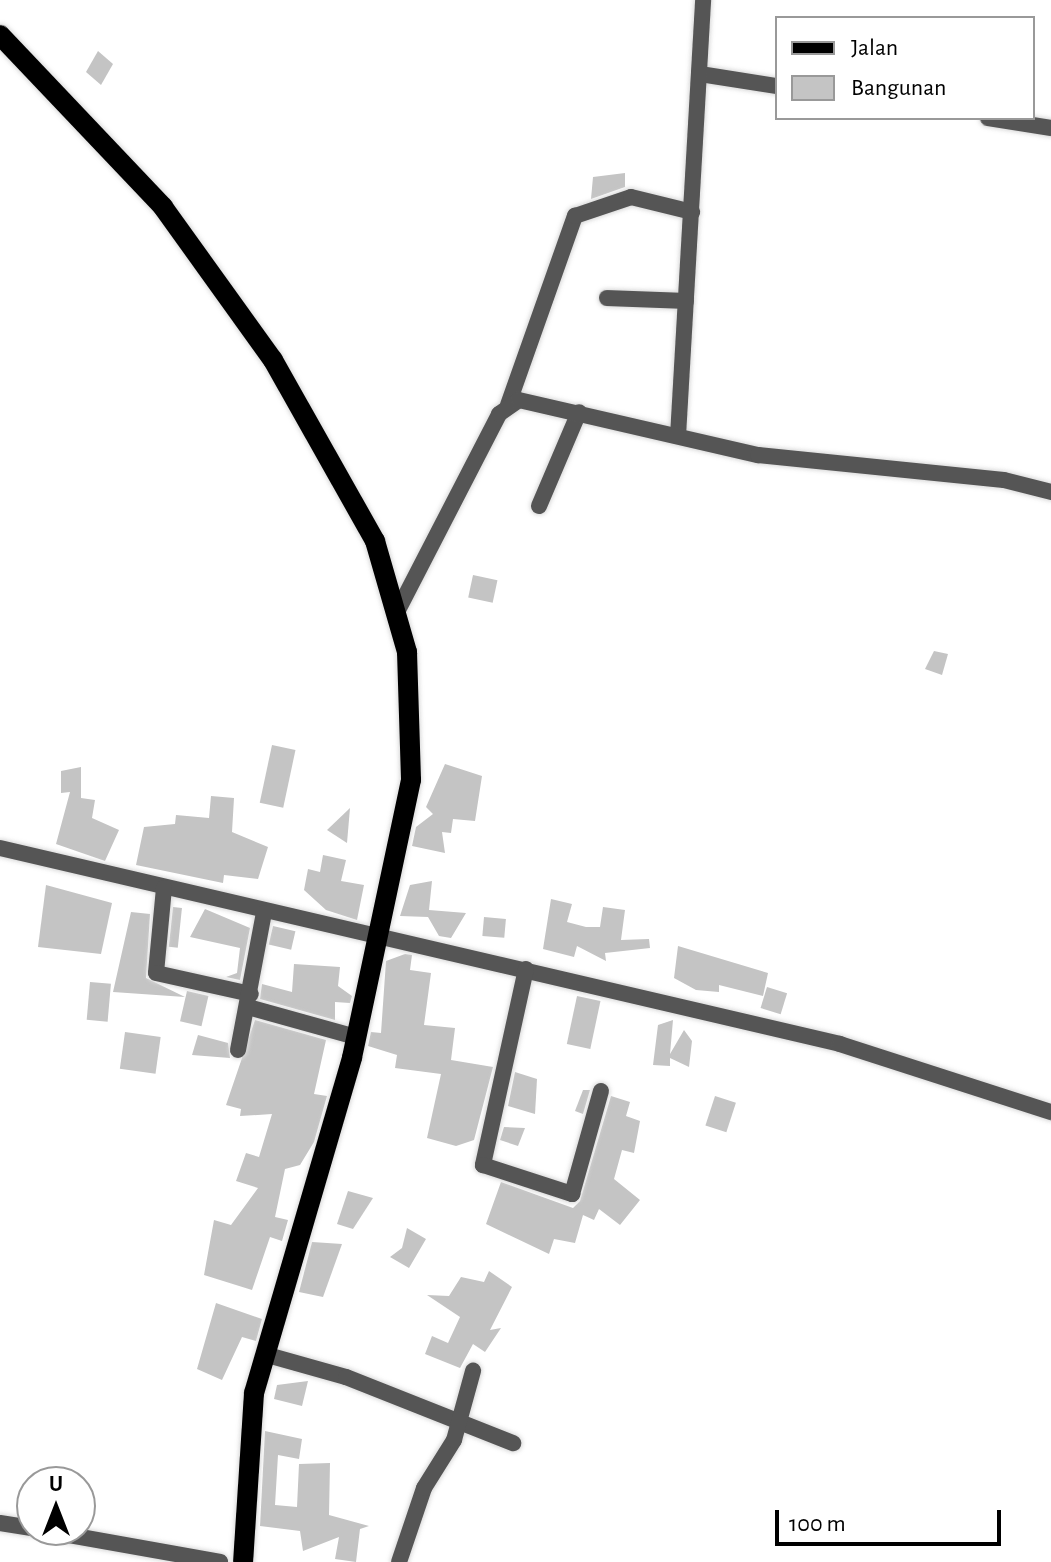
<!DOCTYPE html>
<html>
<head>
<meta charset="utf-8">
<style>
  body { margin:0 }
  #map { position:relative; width:1051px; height:1562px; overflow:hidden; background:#fff; font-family:"Alegreya Sans",sans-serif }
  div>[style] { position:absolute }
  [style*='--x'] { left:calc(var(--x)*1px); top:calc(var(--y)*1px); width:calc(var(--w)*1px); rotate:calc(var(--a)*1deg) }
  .building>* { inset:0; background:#c4c4c4; transform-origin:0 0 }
  .roads { filter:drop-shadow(0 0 2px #dbdbdb) drop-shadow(0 0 2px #dbdbdb) }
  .minor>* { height:16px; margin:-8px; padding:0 8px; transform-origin:8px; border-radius:8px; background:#555 }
  .major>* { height:20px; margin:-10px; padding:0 10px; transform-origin:10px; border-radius:10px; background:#000 }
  span { translate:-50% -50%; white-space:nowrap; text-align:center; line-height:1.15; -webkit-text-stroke:6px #fff; paint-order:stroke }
  .legend { position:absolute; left:775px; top:16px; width:260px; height:104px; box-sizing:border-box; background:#fff; border:2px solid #999; margin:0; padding:10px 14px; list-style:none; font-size:24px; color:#000 }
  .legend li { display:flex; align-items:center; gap:16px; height:40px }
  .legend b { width:40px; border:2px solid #999 }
  .north { position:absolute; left:16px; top:1466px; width:80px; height:80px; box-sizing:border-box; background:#fff; border:2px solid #999; border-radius:50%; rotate:0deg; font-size:22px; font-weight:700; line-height:32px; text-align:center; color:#000 }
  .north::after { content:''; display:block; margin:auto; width:28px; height:36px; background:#000; clip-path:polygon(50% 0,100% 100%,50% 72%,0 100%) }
  .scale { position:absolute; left:775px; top:1510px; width:226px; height:36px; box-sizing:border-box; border:4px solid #000; border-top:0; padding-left:10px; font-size:24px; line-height:28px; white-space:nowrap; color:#000; -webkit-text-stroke:6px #fff; paint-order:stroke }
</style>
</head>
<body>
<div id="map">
  <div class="building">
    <i style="clip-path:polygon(98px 51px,113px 64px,101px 85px,86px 72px)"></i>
    <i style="clip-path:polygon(625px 173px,625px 187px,591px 199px,593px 177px)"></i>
    <i style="left:473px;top:575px;width:25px;height:23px;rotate:12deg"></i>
    <i style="clip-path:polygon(934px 651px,948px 654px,942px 675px,925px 669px)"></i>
    <i style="left:272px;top:745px;width:24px;height:59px;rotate:12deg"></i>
    <i style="clip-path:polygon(445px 764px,482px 776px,475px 821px,453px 819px,451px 833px,442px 832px,445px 853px,412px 846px,416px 827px,433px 814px,426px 807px)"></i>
    <i style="clip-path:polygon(81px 767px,81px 798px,95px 800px,92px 818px,119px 830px,105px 861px,56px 844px,70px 792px,61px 793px,61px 771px)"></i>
    <i style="clip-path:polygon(211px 796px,234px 798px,232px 832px,268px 847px,258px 879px,224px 875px,223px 883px,136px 865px,144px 827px,175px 824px,176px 815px,209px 818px)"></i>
    <i style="clip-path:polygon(350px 808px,347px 843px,327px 830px)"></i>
    <i style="clip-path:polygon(323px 855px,346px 860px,341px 881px,364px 885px,357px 920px,326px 910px,304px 890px,308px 869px,320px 872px)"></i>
    <i style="clip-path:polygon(432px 881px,429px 910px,466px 913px,451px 938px,439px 936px,428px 917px,400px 916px,410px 885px)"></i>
    <i style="clip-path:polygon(46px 885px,112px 903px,101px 954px,38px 947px)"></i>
    <i style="clip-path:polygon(551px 899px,572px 904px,567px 922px,586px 927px,600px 927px,603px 907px,625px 910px,621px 940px,649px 939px,650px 948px,605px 953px,606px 961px,577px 946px,574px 957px,543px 949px)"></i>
    <i style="left:173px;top:907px;width:9px;height:40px;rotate:6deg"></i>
    <i style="clip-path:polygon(205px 909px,250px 928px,240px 980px,226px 977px,237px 973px,240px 948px,190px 937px)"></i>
    <i style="clip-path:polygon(131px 912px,150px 914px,146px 978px,185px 997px,113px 992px)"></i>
    <i style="left:484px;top:917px;width:22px;height:19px;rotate:5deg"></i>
    <i style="left:273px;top:926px;width:23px;height:19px;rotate:13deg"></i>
    <i style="clip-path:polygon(678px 946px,768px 973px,763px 996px,719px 985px,719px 992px,696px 990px,674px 978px)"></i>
    <i style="clip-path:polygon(405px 954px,412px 955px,410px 970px,431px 973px,424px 1025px,455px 1028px,451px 1060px,493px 1067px,474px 1140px,456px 1146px,427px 1138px,441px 1074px,395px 1068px,397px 1055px,368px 1046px,371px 1032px,381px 1033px,386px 961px)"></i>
    <i style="clip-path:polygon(294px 964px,340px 967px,338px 986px,352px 996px,350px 1003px,335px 1002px,335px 1020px,260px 999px,262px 984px,292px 992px)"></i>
    <i style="left:90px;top:982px;width:21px;height:38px;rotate:5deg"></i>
    <i style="left:767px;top:987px;width:21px;height:22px;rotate:17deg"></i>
    <i style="left:187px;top:991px;width:22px;height:31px;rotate:13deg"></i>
    <i style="left:577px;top:996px;width:24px;height:49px;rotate:12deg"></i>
    <i style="clip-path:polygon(255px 1020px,326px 1040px,314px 1094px,327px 1096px,314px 1142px,300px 1165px,285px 1169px,275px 1217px,288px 1220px,282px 1241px,270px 1237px,252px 1290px,204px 1275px,214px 1220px,231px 1225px,258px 1188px,236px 1181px,246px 1153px,259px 1157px,272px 1114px,240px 1116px,241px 1109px,226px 1105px)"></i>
    <i style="clip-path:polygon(673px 1020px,670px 1054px,684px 1030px,692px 1041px,689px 1067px,670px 1058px,670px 1066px,653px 1065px,658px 1025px)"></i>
    <i style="left:125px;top:1032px;width:36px;height:37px;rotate:8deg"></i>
    <i style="clip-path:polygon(198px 1035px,228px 1043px,230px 1058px,192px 1055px)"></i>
    <i style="clip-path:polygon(515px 1072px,537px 1079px,535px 1114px,508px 1106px)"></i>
    <i style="clip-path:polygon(583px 1090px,590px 1090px,583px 1114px,575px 1111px)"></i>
    <i style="clip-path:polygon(611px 1096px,630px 1102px,626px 1116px,640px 1121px,634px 1153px,622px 1150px,614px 1179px,640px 1200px,620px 1225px,599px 1209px,594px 1220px,583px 1215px,575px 1243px,554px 1239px,549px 1254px,486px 1224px,501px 1182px,573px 1208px,580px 1201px)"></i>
    <i style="left:715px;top:1096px;width:22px;height:31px;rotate:18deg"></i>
    <i style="clip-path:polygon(504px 1127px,525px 1128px,518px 1146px,500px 1140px)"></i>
    <i style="clip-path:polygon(348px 1191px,373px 1198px,353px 1229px,337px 1224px)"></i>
    <i style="clip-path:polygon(407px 1228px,426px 1239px,409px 1268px,390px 1257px,402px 1248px)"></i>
    <i style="clip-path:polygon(312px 1242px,342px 1244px,323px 1297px,299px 1292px)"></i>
    <i style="clip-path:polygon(489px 1271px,512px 1287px,490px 1330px,501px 1328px,485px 1352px,473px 1344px,460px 1368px,425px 1354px,432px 1336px,448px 1343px,460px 1317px,427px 1295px,449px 1296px,461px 1277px,484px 1282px)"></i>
    <i style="clip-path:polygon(216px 1303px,262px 1319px,256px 1341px,242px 1337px,222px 1380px,197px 1369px)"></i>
    <i style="clip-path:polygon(308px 1381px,302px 1406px,274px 1399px,277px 1385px)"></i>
    <i style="clip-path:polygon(265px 1431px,302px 1439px,299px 1459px,278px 1455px,275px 1505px,297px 1507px,299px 1464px,330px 1463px,329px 1515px,369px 1526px,360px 1529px,356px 1562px,335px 1559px,339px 1537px,303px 1551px,300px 1531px,260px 1526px)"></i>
  </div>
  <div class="roads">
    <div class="minor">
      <i style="--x:700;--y:74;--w:78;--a:8.9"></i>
      <i style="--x:988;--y:118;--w:64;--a:9"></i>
      <i style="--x:607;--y:298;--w:79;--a:2.2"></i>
      <i style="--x:508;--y:405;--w:201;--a:-70.5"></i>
      <i style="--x:575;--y:216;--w:59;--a:-18.7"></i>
      <i style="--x:631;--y:197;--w:63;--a:13.8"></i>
      <i style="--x:678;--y:436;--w:437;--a:-86.7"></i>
      <i style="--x:539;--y:506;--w:102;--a:-66.9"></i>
      <i style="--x:397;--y:612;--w:223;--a:-62.7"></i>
      <i style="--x:499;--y:414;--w:24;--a:-35"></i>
      <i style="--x:519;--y:400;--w:245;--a:13"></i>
      <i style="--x:758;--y:455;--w:247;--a:5.8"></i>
      <i style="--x:1004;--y:480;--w:49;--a:14.3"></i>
      <i style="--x:0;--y:848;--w:863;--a:13.13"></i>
      <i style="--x:840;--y:1044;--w:222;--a:17.9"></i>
      <i style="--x:164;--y:888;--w:85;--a:95.4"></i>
      <i style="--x:156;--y:973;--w:97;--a:12.5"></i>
      <i style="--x:526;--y:969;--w:201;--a:102.4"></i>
      <i style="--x:483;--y:1165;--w:94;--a:18"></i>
      <i style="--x:572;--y:1194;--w:107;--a:-74.3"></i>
      <i style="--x:248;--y:1007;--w:112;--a:15.5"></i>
      <i style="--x:238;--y:1050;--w:139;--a:-79.3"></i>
      <i style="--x:264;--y:1354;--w:85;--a:15.7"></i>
      <i style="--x:346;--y:1377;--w:180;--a:21.6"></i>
      <i style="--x:0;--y:1523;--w:32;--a:9"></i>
      <i style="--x:41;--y:1530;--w:182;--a:10.1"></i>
      <i style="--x:399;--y:1562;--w:78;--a:-71.3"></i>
      <i style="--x:424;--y:1488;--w:57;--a:-58"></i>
      <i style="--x:454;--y:1440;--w:72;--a:-74.6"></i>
    </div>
    <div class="major">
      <i style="--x:0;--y:35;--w:237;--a:46.5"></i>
      <i style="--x:163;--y:207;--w:188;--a:54.3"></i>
      <i style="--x:273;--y:360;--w:208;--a:60.6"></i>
      <i style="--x:375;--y:541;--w:116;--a:73.9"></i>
      <i style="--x:407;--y:652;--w:128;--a:88.2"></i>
      <i style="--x:411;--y:780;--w:284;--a:102"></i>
      <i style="--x:352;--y:1058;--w:349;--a:106.3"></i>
      <i style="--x:254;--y:1393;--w:169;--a:93.7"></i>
    </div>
  </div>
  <ul class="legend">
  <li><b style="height:10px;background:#000"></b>Jalan</li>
  <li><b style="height:22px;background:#c4c4c4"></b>Bangunan</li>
  </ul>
  <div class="north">U</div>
  <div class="scale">100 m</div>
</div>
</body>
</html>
